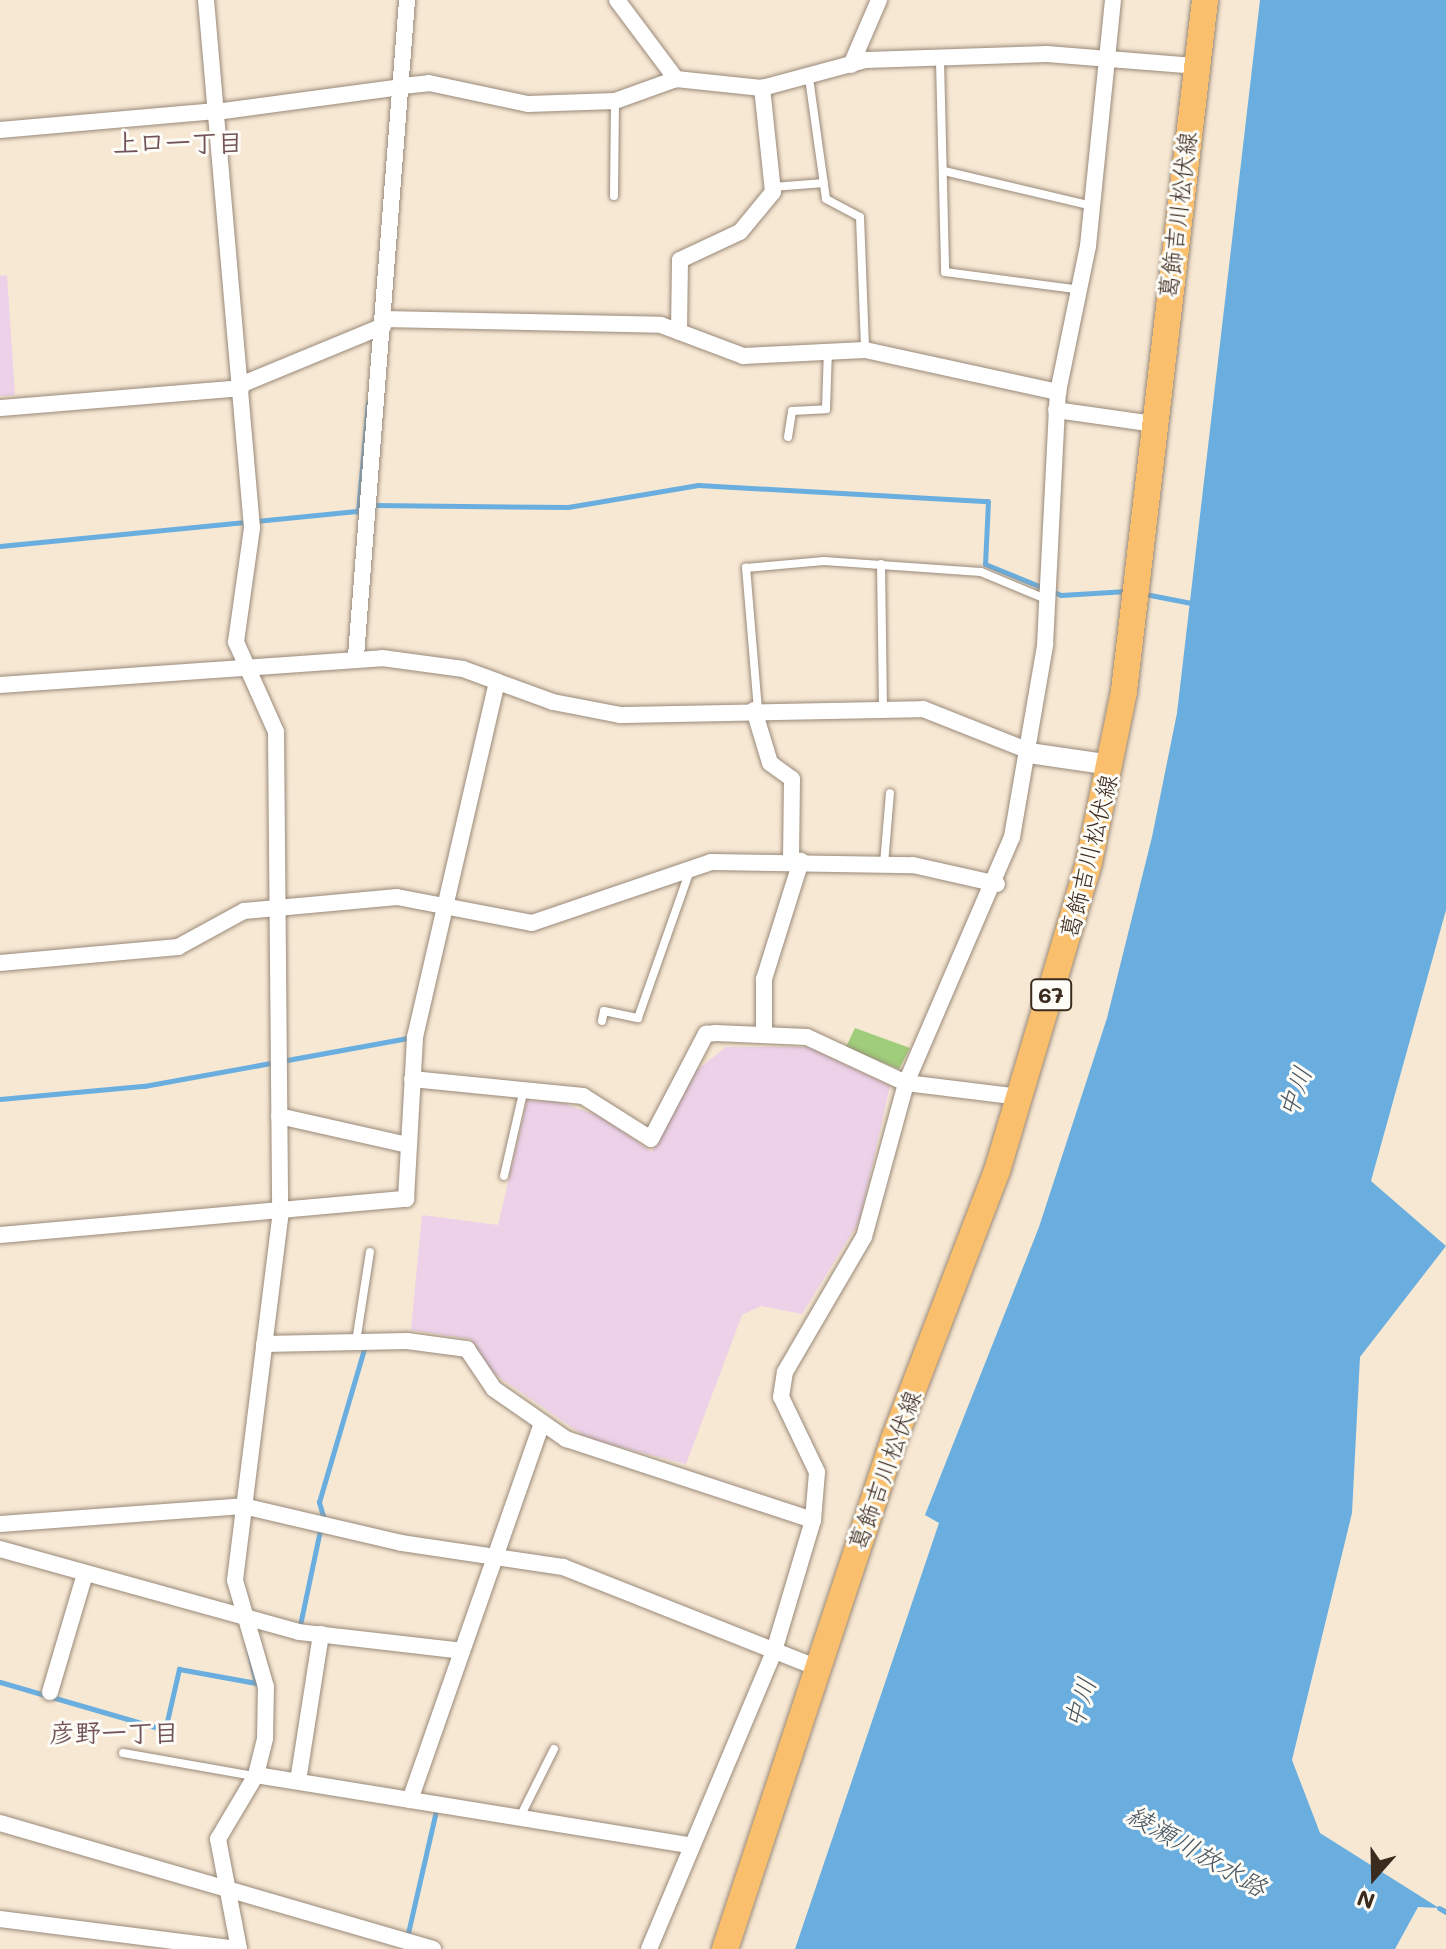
<!DOCTYPE html>
<html>
<head>
<meta charset="utf-8">
<style>
  body { margin:0 }
  #map { position:relative; width:1446px; height:1949px; overflow:hidden; background:#f7e8d4; font-family:Mali,"Klee One",sans-serif }
  div>[style] { position:absolute }
  [style*='--x'] { left:calc(var(--x)*1px); top:calc(var(--y)*1px); width:calc(var(--w)*1px); rotate:calc(var(--a)*1deg) }
  .built>* { inset:0; background:#ecd1e9 }
  .green>* { inset:0; background:#a0cd7b }
  .water>* { inset:0; background:#69aedf }
  .stream>* { height:5px; margin:-2.5px; padding:0 2.5px; transform-origin:2.5px; border-radius:2.5px; background:#69aedf }
  .roads { filter:drop-shadow(0 0 2px #998979) drop-shadow(0 0 2px #998979) }
  .service>* { height:8px; margin:-4px; padding:0 4px; transform-origin:4px; border-radius:4px; background:#fff }
  .minor>* { height:16px; margin:-8px; padding:0 8px; transform-origin:8px; border-radius:8px; background:#fff }
  .tertiary>* { height:20px; margin:-10px; padding:0 10px; transform-origin:10px; border-radius:10px; background:#fff }
  .primary>* { height:26px; margin:-13px; padding:0 13px; transform-origin:13px; border-radius:13px; background:#f9bf6c }
  span { translate:-50% -50%; white-space:nowrap; text-align:center; line-height:1.15; -webkit-text-stroke:6px #fdfcf7; paint-order:stroke }
  .shield-label span { padding:2px 6px; background:#fdfcf7; border:2px solid; border-radius:6px; -webkit-text-stroke-width:0 }
  .shield-label { font-size:22px; color:#3b2a1e; font-weight:700 }
  .street-label { font-size:24px; color:#3b2a1e }
  .neighbourhood-label { font-size:26px; color:#725259; font-weight:700 }
  .water-label { font-size:26px; color:#4b5862; font-style:italic }
  .north { position:absolute; left:1334px; top:1837px; width:80px; height:80px; -webkit-text-stroke:6px #fdfcf7; paint-order:stroke; rotate:200deg; font-size:22px; font-weight:700; line-height:32px; text-align:center; color:#3b2a1e }
  .north::after { content:''; display:block; margin:auto; width:28px; height:36px; background:#3b2a1e; clip-path:polygon(50% 0,100% 100%,50% 72%,0 100%) }
</style>
</head>
<body>
<div id="map">
  <div class="built">
    <i style="clip-path:polygon(7px 275px,15px 395px,0 396px,0 276px)"></i>
    <i style="clip-path:polygon(726px 1047px,808px 1047px,890px 1086px,860px 1220px,802px 1314px,761px 1306px,742px 1315px,686px 1464px,589px 1439px,490px 1371px,471px 1339px,411px 1330px,422px 1215px,498px 1225px,527px 1101px,556px 1101px,599px 1116px,652px 1152px,693px 1073px)"></i>
  </div>
  <div class="green">
    <i style="clip-path:polygon(855px 1028px,910px 1048px,899px 1069px,846px 1047px)"></i>
  </div>
  <div class="water">
    <i style="clip-path:polygon(1260px 0,1446px 0,1446px 910px,1371px 1181px,1446px 1246px,1360px 1357px,1352px 1513px,1292px 1760px,1320px 1833px,1439px 1908px,1418px 1907px,1395px 1949px,795px 1949px,939px 1523px,925px 1515px,1039px 1227px,1107px 1018px,1152px 837px,1177px 713px)"></i>
  </div>
  <div class="stream">
    <i style="--x:373;--y:505;--w:195;--a:0.6"></i>
    <i style="--x:568;--y:507;--w:132;--a:-9.6"></i>
    <i style="--x:698;--y:485;--w:290;--a:3.2"></i>
    <i style="--x:988;--y:501;--w:63;--a:92.7"></i>
    <i style="--x:985;--y:564;--w:82;--a:22.2"></i>
    <i style="--x:1061;--y:595;--w:66;--a:-3.5"></i>
    <i style="--x:358;--y:512;--w:110;--a:-84.8"></i>
    <i style="--x:0;--y:546;--w:366;--a:-5.6"></i>
    <i style="--x:1145;--y:594;--w:47;--a:11.1"></i>
    <i style="--x:0;--y:1099;--w:145;--a:-5.2"></i>
    <i style="--x:144;--y:1086;--w:268;--a:-10.3"></i>
    <i style="--x:300;--y:1625;--w:111;--a:-78.1"></i>
    <i style="--x:323;--y:1516;--w:15;--a:-106"></i>
    <i style="--x:319;--y:1502;--w:159;--a:-73.6"></i>
    <i style="--x:0;--y:1682;--w:172;--a:16.2"></i>
    <i style="--x:165;--y:1730;--w:63;--a:-77.1"></i>
    <i style="--x:179;--y:1669;--w:78;--a:10.3"></i>
    <i style="--x:256;--y:1683;--w:58;--a:-102.8"></i>
    <i style="--x:1439;--y:1908;--w:8;--a:30"></i>
    <i style="--x:408;--y:1933;--w:125;--a:-77.1"></i>
  </div>
  <div class="roads">
    <div class="service">
      <i style="--x:940;--y:61;--w:211;--a:88.6"></i>
      <i style="--x:945;--y:272;--w:137;--a:7.5"></i>
      <i style="--x:809;--y:78;--w:122;--a:82"></i>
      <i style="--x:826;--y:199;--w:38;--a:28"></i>
      <i style="--x:860;--y:217;--w:133;--a:87.8"></i>
      <i style="--x:944;--y:171;--w:152;--a:13.3"></i>
      <i style="--x:773;--y:187;--w:51;--a:-4.5"></i>
      <i style="--x:614;--y:196;--w:94;--a:-89.4"></i>
      <i style="--x:788;--y:437;--w:26;--a:-81"></i>
      <i style="--x:792;--y:411;--w:34;--a:-3"></i>
      <i style="--x:826;--y:409;--w:59;--a:-88.1"></i>
      <i style="--x:881;--y:564;--w:145;--a:89.2"></i>
      <i style="--x:758;--y:710;--w:143;--a:-94.8"></i>
      <i style="--x:746;--y:568;--w:78;--a:-5.1"></i>
      <i style="--x:824;--y:561;--w:157;--a:4"></i>
      <i style="--x:981;--y:572;--w:73;--a:22.7"></i>
      <i style="--x:884;--y:864;--w:71;--a:-85.2"></i>
      <i style="--x:602;--y:1021;--w:10;--a:-79"></i>
      <i style="--x:604;--y:1011;--w:35;--a:12"></i>
      <i style="--x:638;--y:1018;--w:157;--a:-70.6"></i>
      <i style="--x:504;--y:1176;--w:89;--a:-77.1"></i>
      <i style="--x:356;--y:1342;--w:91;--a:-81.2"></i>
      <i style="--x:123;--y:1753;--w:133;--a:10"></i>
      <i style="--x:520;--y:1817;--w:76;--a:-63.4"></i>
    </div>
    <div class="minor">
      <i style="--x:206;--y:0;--w:530;--a:85.02"></i>
      <i style="--x:252;--y:528;--w:115;--a:98"></i>
      <i style="--x:236;--y:642;--w:98;--a:66"></i>
      <i style="--x:276;--y:732;--w:479;--a:89.5"></i>
      <i style="--x:617;--y:0;--w:99;--a:53.2"></i>
      <i style="--x:851;--y:65;--w:71;--a:-66.7"></i>
      <i style="--x:402;--y:86;--w:27;--a:-6"></i>
      <i style="--x:429;--y:83;--w:101;--a:12"></i>
      <i style="--x:528;--y:104;--w:87;--a:-2"></i>
      <i style="--x:615;--y:101;--w:65;--a:-19.8"></i>
      <i style="--x:676;--y:79;--w:86;--a:6"></i>
      <i style="--x:762;--y:88;--w:108;--a:-15.1"></i>
      <i style="--x:866;--y:60;--w:181;--a:-1.9"></i>
      <i style="--x:1047;--y:54;--w:148;--a:4.6"></i>
      <i style="--x:216;--y:112;--w:188;--a:-7.7"></i>
      <i style="--x:0;--y:130;--w:217;--a:-5"></i>
      <i style="--x:383;--y:319;--w:278;--a:1.2"></i>
      <i style="--x:661;--y:325;--w:88;--a:20.7"></i>
      <i style="--x:743;--y:356;--w:122;--a:-2.8"></i>
      <i style="--x:865;--y:350;--w:198;--a:12.3"></i>
      <i style="--x:679;--y:332;--w:72;--a:-89.2"></i>
      <i style="--x:680;--y:260;--w:66;--a:-25"></i>
      <i style="--x:740;--y:232;--w:52;--a:-50.5"></i>
      <i style="--x:773;--y:192;--w:105;--a:-96"></i>
      <i style="--x:240;--y:385;--w:155;--a:-22.4"></i>
      <i style="--x:0;--y:408;--w:242;--a:-4.7"></i>
      <i style="--x:1056;--y:410;--w:99;--a:8.1"></i>
      <i style="--x:356;--y:656;--w:658;--a:-85.55"></i>
      <i style="--x:0;--y:685;--w:383;--a:-4"></i>
      <i style="--x:382;--y:658;--w:82;--a:7.7"></i>
      <i style="--x:463;--y:669;--w:96;--a:20.1"></i>
      <i style="--x:553;--y:702;--w:68;--a:11"></i>
      <i style="--x:620;--y:715;--w:303;--a:-1.1"></i>
      <i style="--x:923;--y:709;--w:114;--a:21.6"></i>
      <i style="--x:754;--y:710;--w:55;--a:73.2"></i>
      <i style="--x:770;--y:763;--w:27;--a:36"></i>
      <i style="--x:792;--y:779;--w:81;--a:90.7"></i>
      <i style="--x:0;--y:963;--w:179;--a:-5.1"></i>
      <i style="--x:178;--y:947;--w:75;--a:-28.6"></i>
      <i style="--x:244;--y:911;--w:154;--a:-5.2"></i>
      <i style="--x:397;--y:897;--w:137;--a:10.9"></i>
      <i style="--x:532;--y:923;--w:189;--a:-18.8"></i>
      <i style="--x:711;--y:862;--w:202;--a:0.9"></i>
      <i style="--x:913;--y:865;--w:86;--a:12.7"></i>
      <i style="--x:764;--y:1035;--w:56;--a:-90"></i>
      <i style="--x:764;--y:979;--w:124;--a:-72.6"></i>
      <i style="--x:412;--y:1079;--w:172;--a:5.7"></i>
      <i style="--x:583;--y:1096;--w:80;--a:32.3"></i>
      <i style="--x:651;--y:1139;--w:119;--a:-62.4"></i>
      <i style="--x:706;--y:1034;--w:10;--a:-6"></i>
      <i style="--x:716;--y:1033;--w:91;--a:2.5"></i>
      <i style="--x:807;--y:1037;--w:109;--a:24.9"></i>
      <i style="--x:906;--y:1083;--w:115;--a:7"></i>
      <i style="--x:279;--y:1116;--w:132;--a:12.7"></i>
      <i style="--x:0;--y:1235;--w:408;--a:-5.1"></i>
      <i style="--x:406;--y:1199;--w:162;--a:-86.8"></i>
      <i style="--x:415;--y:1037;--w:364;--a:-77"></i>
      <i style="--x:264;--y:1344;--w:143;--a:-1.2"></i>
      <i style="--x:407;--y:1341;--w:61;--a:7.6"></i>
      <i style="--x:467;--y:1349;--w:48;--a:56"></i>
      <i style="--x:494;--y:1389;--w:88;--a:34.8"></i>
      <i style="--x:566;--y:1439;--w:260;--a:18.2"></i>
      <i style="--x:0;--y:1524;--w:244;--a:-4.2"></i>
      <i style="--x:243;--y:1506;--w:163;--a:13.1"></i>
      <i style="--x:402;--y:1543;--w:163;--a:8.5"></i>
      <i style="--x:563;--y:1567;--w:271;--a:21.6"></i>
      <i style="--x:0;--y:1549;--w:310;--a:15.5"></i>
      <i style="--x:299;--y:1632;--w:164;--a:6.6"></i>
      <i style="--x:50;--y:1692;--w:123;--a:-73.5"></i>
      <i style="--x:256;--y:1775;--w:440;--a:9.2"></i>
      <i style="--x:298;--y:1781;--w:149;--a:-81.1"></i>
      <i style="--x:410;--y:1800;--w:399;--a:-70.7"></i>
      <i style="--x:0;--y:1823;--w:451;--a:16.2"></i>
      <i style="--x:0;--y:1919;--w:241;--a:7.2"></i>
      <i style="--x:239;--y:1949;--w:112;--a:-100.8"></i>
      <i style="--x:218;--y:1839;--w:74;--a:-59.3"></i>
      <i style="--x:256;--y:1775;--w:38;--a:-76"></i>
      <i style="--x:265;--y:1738;--w:51;--a:-88.9"></i>
      <i style="--x:266;--y:1687;--w:111;--a:-106.2"></i>
      <i style="--x:235;--y:1580;--w:372;--a:-82.9"></i>
      <i style="--x:649;--y:1949;--w:323;--a:-67.2"></i>
      <i style="--x:774;--y:1651;--w:137;--a:-73.4"></i>
      <i style="--x:813;--y:1520;--w:48;--a:-85.2"></i>
      <i style="--x:817;--y:1472;--w:83;--a:-115.6"></i>
      <i style="--x:781;--y:1397;--w:25;--a:-81"></i>
      <i style="--x:785;--y:1372;--w:156;--a:-59.7"></i>
      <i style="--x:864;--y:1237;--w:160;--a:-74.7"></i>
      <i style="--x:906;--y:1083;--w:268;--a:-66.7"></i>
      <i style="--x:1012;--y:837;--w:195;--a:-80.2"></i>
      <i style="--x:1045;--y:645;--w:253;--a:-87.1"></i>
      <i style="--x:1058;--y:392;--w:149;--a:-78.4"></i>
      <i style="--x:1088;--y:246;--w:247;--a:-84.2"></i>
    </div>
    <div class="tertiary">
      <i style="--x:1029;--y:753;--w:83;--a:8.3"></i>
    </div>
    <div class="primary">
      <i style="--x:725;--y:1949;--w:537;--a:-71.67"></i>
      <i style="--x:894;--y:1439;--w:287;--a:-69"></i>
      <i style="--x:997;--y:1171;--w:322;--a:-73.4"></i>
      <i style="--x:1089;--y:862;--w:175;--a:-78.4"></i>
      <i style="--x:1124;--y:691;--w:696;--a:-83.31"></i>
    </div>
  </div>
  <div class="shield-label">
    <span style="left:1051px;top:995px">67</span>
  </div>
  <div class="street-label">
    <span style="left:1177px;top:215px;rotate:-83deg">葛飾吉川松伏線</span>
    <span style="left:1088px;top:856px;rotate:-76deg">葛飾吉川松伏線</span>
    <span style="left:884px;top:1470px;rotate:-70deg">葛飾吉川松伏線</span>
  </div>
  <div class="neighbourhood-label">
    <span style="left:178px;top:143px">上口一丁目</span>
    <span style="left:114px;top:1733px">彦野一丁目</span>
  </div>
  <div class="water-label">
    <span style="left:1295px;top:1092px;rotate:-70deg">中川</span>
    <span style="left:1080px;top:1703px;rotate:-73deg">中川</span>
    <span style="left:1197px;top:1851px;rotate:30deg">綾瀬川放水路</span>
  </div>
  <div class="north">N</div>
</div>
</body>
</html>
